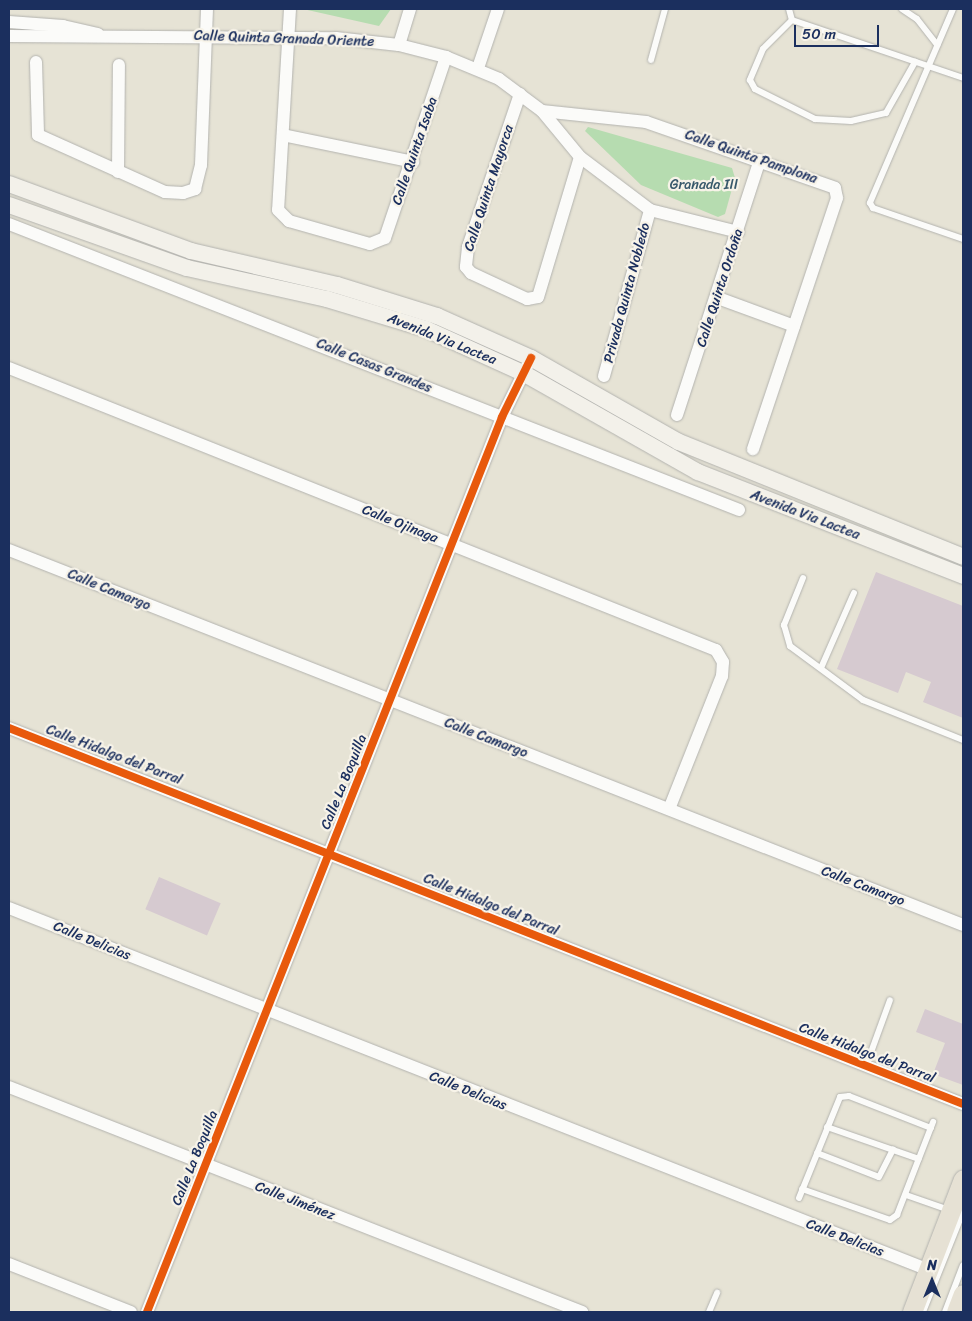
<!DOCTYPE html>
<html>
<head>
<meta charset="utf-8">
<style>
  body { margin:0 }
  #map { position:relative; width:972px; height:1321px; overflow:hidden; background:#e6e3d5; font-family:Sriracha,sans-serif }
  div>[style] { position:absolute }
  [style*='--x'] { left:calc(var(--x)*1px); top:calc(var(--y)*1px); width:calc(var(--w)*1px); rotate:calc(var(--a)*1deg) }
  .green>* { inset:0; background:#b6dcb0 }
  .building>* { inset:0; background:#d6cad0; transform-origin:0 0 }
  .roads { filter:drop-shadow(0 0 1px #b3b3af) drop-shadow(0 0 1px #b3b3af) }
  .service>* { height:6px; margin:-3px; padding:0 3px; transform-origin:3px; border-radius:3px; background:#fbfbf9 }
  .minor>* { height:12px; margin:-6px; padding:0 6px; transform-origin:6px; border-radius:6px; background:#fbfbf9 }
  .secondary>* { height:16px; margin:-8px; padding:0 8px; transform-origin:8px; border-radius:8px; background:#f3f1ea }
  .primary>* { height:19px; margin:-9.5px; padding:0 9.5px; transform-origin:9.5px; border-radius:9.5px; background:#e6e1d4 }
  .cycleway>* { height:8px; margin:-4px; padding:0 4px; transform-origin:4px; border-radius:4px; background:#e8590c }
  span { translate:-50% -50%; white-space:nowrap; text-align:center; line-height:1.15; -webkit-text-stroke:4.5px #f7f3e8; paint-order:stroke }
  .street-label { font-size:14px; color:#1b2f5e }
  .park-label { font-size:14px; color:#38596b }
  .frame { position:absolute; inset:0; border:10px solid #1b2f5e; pointer-events:none }
  .north { position:absolute; left:907px; top:1256px; width:50px; height:50px; -webkit-text-stroke:4px #f7f3e8; paint-order:stroke; rotate:0deg; font-size:14px; font-weight:700; line-height:20px; text-align:center; color:#1b2f5e }
  .north::after { content:''; display:block; margin:auto; width:18px; height:22px; background:#1b2f5e; clip-path:polygon(50% 0,100% 100%,50% 72%,0 100%) }
  .scale { position:absolute; left:794px; top:25px; width:85px; height:22px; box-sizing:border-box; border:2px solid #1b2f5e; border-top:0; padding-left:6px; font-size:15px; line-height:18px; white-space:nowrap; color:#1b2f5e; -webkit-text-stroke:4px #f7f3e8; paint-order:stroke }
</style>
</head>
<body>
<div id="map">
  <div class="green">
    <i style="clip-path:polygon(303px 9px,391px 9px,379px 26px)"></i>
    <i style="clip-path:polygon(588px 127px,732px 168px,735px 178px,725px 214px,718px 217px,641px 185px,585px 131px)"></i>
  </div>
  <div class="building">
    <i style="clip-path:polygon(876px 572px,963px 606px,963px 718px,923px 702px,931px 682px,906px 672px,898px 693px,837px 669px)"></i>
    <i style="left:159px;top:877px;width:67px;height:35px;rotate:23deg"></i>
    <i style="clip-path:polygon(925px 1009px,963px 1024px,963px 1085px,933px 1074px,945px 1043px,916px 1032px)"></i>
  </div>
  <div class="roads">
    <div class="service">
      <i style="--x:789;--y:9;--w:11;--a:75"></i>
      <i style="--x:792;--y:20;--w:181;--a:18.7"></i>
      <i style="--x:902;--y:9;--w:18;--a:34"></i>
      <i style="--x:917;--y:19;--w:33;--a:52"></i>
      <i style="--x:953;--y:9;--w:211;--a:113.2"></i>
      <i style="--x:870;--y:203;--w:6;--a:59"></i>
      <i style="--x:873;--y:208;--w:95;--a:19"></i>
      <i style="--x:792;--y:20;--w:41;--a:135"></i>
      <i style="--x:763;--y:49;--w:34;--a:113"></i>
      <i style="--x:750;--y:80;--w:10;--a:61"></i>
      <i style="--x:755;--y:89;--w:67;--a:26.6"></i>
      <i style="--x:815;--y:119;--w:36;--a:3"></i>
      <i style="--x:851;--y:121;--w:36;--a:-13"></i>
      <i style="--x:886;--y:113;--w:59;--a:-60.4"></i>
      <i style="--x:651;--y:60;--w:53;--a:-74.6"></i>
      <i style="--x:803;--y:578;--w:51;--a:112"></i>
      <i style="--x:784;--y:625;--w:22;--a:74"></i>
      <i style="--x:790;--y:646;--w:91;--a:36.5"></i>
      <i style="--x:863;--y:700;--w:108;--a:21.8"></i>
      <i style="--x:821;--y:668;--w:82;--a:-66.3"></i>
      <i style="--x:866;--y:1066;--w:70;--a:-70"></i>
      <i style="--x:827;--y:1127;--w:97;--a:19.2"></i>
      <i style="--x:817;--y:1153;--w:66;--a:21.2"></i>
      <i style="--x:879;--y:1177;--w:31;--a:-63"></i>
      <i style="--x:802;--y:1189;--w:93;--a:19.4"></i>
      <i style="--x:890;--y:1220;--w:9;--a:-36"></i>
      <i style="--x:897;--y:1215;--w:100;--a:-68.8"></i>
      <i style="--x:906;--y:1195;--w:46;--a:19.2"></i>
      <i style="--x:799;--y:1198;--w:109;--a:-67.9"></i>
      <i style="--x:840;--y:1097;--w:9;--a:-6"></i>
      <i style="--x:849;--y:1096;--w:88;--a:21.3"></i>
      <i style="--x:709;--y:1312;--w:21;--a:-67"></i>
      <i style="--x:923;--y:1312;--w:108;--a:-68.2"></i>
      <i style="--x:945;--y:1312;--w:50;--a:-69"></i>
    </div>
    <div class="minor">
      <i style="--x:290;--y:9;--w:201;--a:93.4"></i>
      <i style="--x:278;--y:210;--w:16;--a:45"></i>
      <i style="--x:289;--y:221;--w:84;--a:15.9"></i>
      <i style="--x:370;--y:244;--w:16;--a:-22"></i>
      <i style="--x:385;--y:238;--w:191;--a:-71.4"></i>
      <i style="--x:9;--y:22;--w:54;--a:4.2"></i>
      <i style="--x:63;--y:26;--w:36;--a:13"></i>
      <i style="--x:9;--y:36;--w:327;--a:0.4"></i>
      <i style="--x:336;--y:38;--w:63;--a:6.3"></i>
      <i style="--x:399;--y:45;--w:49;--a:14.3"></i>
      <i style="--x:446;--y:57;--w:57;--a:22.5"></i>
      <i style="--x:499;--y:79;--w:54;--a:36.7"></i>
      <i style="--x:542;--y:111;--w:60;--a:50.4"></i>
      <i style="--x:580;--y:157;--w:88;--a:37.1"></i>
      <i style="--x:650;--y:210;--w:91;--a:14"></i>
      <i style="--x:399;--y:45;--w:38;--a:-73"></i>
      <i style="--x:36;--y:62;--w:73;--a:88.4"></i>
      <i style="--x:38;--y:135;--w:139;--a:24.2"></i>
      <i style="--x:165;--y:192;--w:18;--a:3"></i>
      <i style="--x:183;--y:193;--w:13;--a:-18"></i>
      <i style="--x:195;--y:189;--w:25;--a:-76"></i>
      <i style="--x:201;--y:165;--w:156;--a:-87.8"></i>
      <i style="--x:478;--y:68;--w:62;--a:-71.3"></i>
      <i style="--x:520;--y:94;--w:162;--a:108.8"></i>
      <i style="--x:468;--y:247;--w:20;--a:96"></i>
      <i style="--x:466;--y:267;--w:8;--a:50"></i>
      <i style="--x:471;--y:273;--w:62;--a:24.9"></i>
      <i style="--x:527;--y:299;--w:11;--a:-10"></i>
      <i style="--x:538;--y:297;--w:146;--a:-73.3"></i>
      <i style="--x:542;--y:111;--w:105;--a:6"></i>
      <i style="--x:646;--y:122;--w:200;--a:19.2"></i>
      <i style="--x:835;--y:188;--w:10;--a:79"></i>
      <i style="--x:837;--y:198;--w:265;--a:108.5"></i>
      <i style="--x:283;--y:135;--w:133;--a:11.7"></i>
      <i style="--x:118;--y:172;--w:107;--a:-89.5"></i>
      <i style="--x:9;--y:224;--w:784;--a:21.39"></i>
      <i style="--x:718;--y:298;--w:81;--a:20.2"></i>
      <i style="--x:9;--y:368;--w:761;--a:21.75"></i>
      <i style="--x:716;--y:650;--w:14;--a:60"></i>
      <i style="--x:723;--y:662;--w:14;--a:94"></i>
      <i style="--x:722;--y:676;--w:143;--a:111.7"></i>
      <i style="--x:604;--y:376;--w:172;--a:-74.5"></i>
      <i style="--x:677;--y:415;--w:268;--a:-72"></i>
      <i style="--x:9;--y:550;--w:1025;--a:21.46"></i>
      <i style="--x:9;--y:728;--w:1025;--a:21.51"></i>
      <i style="--x:9;--y:908;--w:989;--a:21.48"></i>
      <i style="--x:9;--y:1087;--w:616;--a:21.44"></i>
      <i style="--x:9;--y:1264;--w:131;--a:21.5"></i>
      <i style="--x:147;--y:1312;--w:963;--a:-68.36"></i>
      <i style="--x:502;--y:417;--w:66;--a:-63.8"></i>
    </div>
    <div class="secondary">
      <i style="--x:9;--y:184;--w:194;--a:20.2"></i>
      <i style="--x:191;--y:251;--w:150;--a:13.1"></i>
      <i style="--x:337;--y:285;--w:105;--a:17.2"></i>
      <i style="--x:437;--y:316;--w:103;--a:24.1"></i>
      <i style="--x:531;--y:358;--w:170;--a:29.6"></i>
      <i style="--x:679;--y:442;--w:306;--a:22"></i>
      <i style="--x:9;--y:205;--w:189;--a:19.5"></i>
      <i style="--x:187;--y:268;--w:143;--a:12.5"></i>
      <i style="--x:327;--y:299;--w:103;--a:16.9"></i>
      <i style="--x:426;--y:329;--w:107;--a:24.4"></i>
      <i style="--x:523;--y:373;--w:201;--a:29.5"></i>
      <i style="--x:698;--y:472;--w:285;--a:21.4"></i>
    </div>
    <div class="primary">
      <i style="--x:912;--y:1312;--w:142;--a:-69"></i>
      <i style="--x:956;--y:1312;--w:19;--a:-69"></i>
    </div>
  </div>
  <div class="cycleway">
    <i style="--x:9;--y:728;--w:1025;--a:21.51"></i>
    <i style="--x:147;--y:1312;--w:963;--a:-68.36"></i>
    <i style="--x:502;--y:417;--w:66;--a:-63.8"></i>
  </div>
  <div class="street-label">
    <span style="left:284px;top:39px;rotate:2deg">Calle Quinta Granada Oriente</span>
    <span style="left:415px;top:151px;rotate:-71deg">Calle Quinta Isaba</span>
    <span style="left:751px;top:157px;rotate:19deg">Calle Quinta Pamplona</span>
    <span style="left:489px;top:188px;rotate:-72deg">Calle Quinta Mayorca</span>
    <span style="left:720px;top:288px;rotate:-72deg">Calle Quinta Ordoña</span>
    <span style="left:627px;top:293px;rotate:-75deg">Privada Quinta Nobledo</span>
    <span style="left:442px;top:339px;rotate:22deg">Avenida Via Lactea</span>
    <span style="left:374px;top:366px;rotate:22deg">Calle Casas Grandes</span>
    <span style="left:805px;top:515px;rotate:21deg">Avenida Via Lactea</span>
    <span style="left:400px;top:524px;rotate:22deg">Calle Ojinaga</span>
    <span style="left:109px;top:590px;rotate:22deg">Calle Camargo</span>
    <span style="left:486px;top:738px;rotate:21deg">Calle Camargo</span>
    <span style="left:114px;top:755px;rotate:21deg">Calle Hidalgo del Parral</span>
    <span style="left:344px;top:782px;rotate:-68deg">Calle La Boquilla</span>
    <span style="left:863px;top:886px;rotate:21deg">Calle Camargo</span>
    <span style="left:491px;top:905px;rotate:22deg">Calle Hidalgo del Parral</span>
    <span style="left:92px;top:941px;rotate:22deg">Calle Delicias</span>
    <span style="left:867px;top:1053px;rotate:21deg">Calle Hidalgo del Parral</span>
    <span style="left:468px;top:1091px;rotate:22deg">Calle Delicias</span>
    <span style="left:195px;top:1158px;rotate:-68deg">Calle La Boquilla</span>
    <span style="left:295px;top:1201px;rotate:21deg">Calle Jiménez</span>
    <span style="left:845px;top:1238px;rotate:21deg">Calle Delicias</span>
  </div>
  <div class="park-label">
    <span style="left:704px;top:185px">Granada III</span>
  </div>
  <div class="frame"></div>
  <div class="north">N</div>
  <div class="scale">50 m</div>
</div>
</body>
</html>
